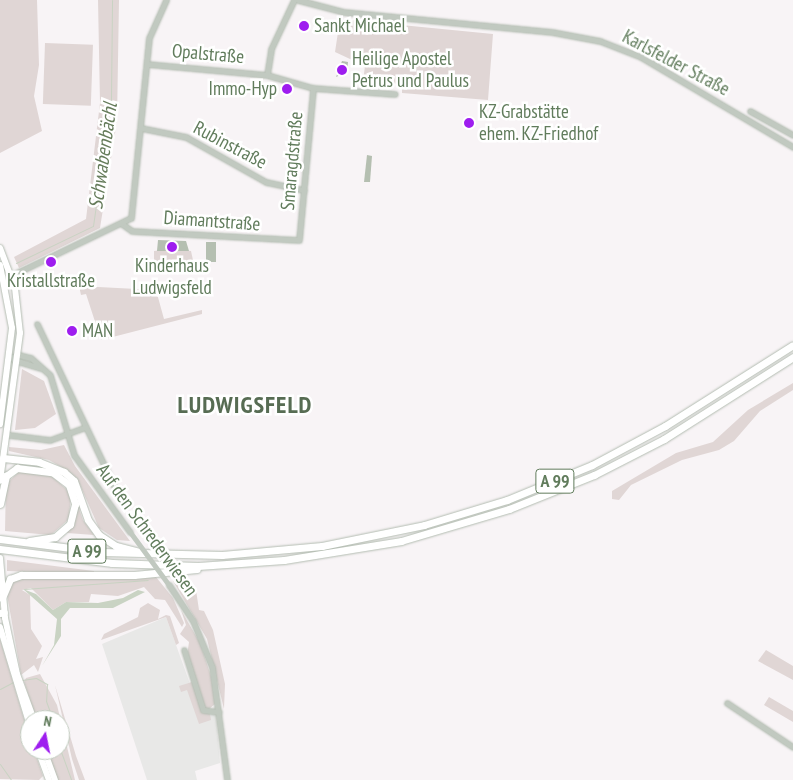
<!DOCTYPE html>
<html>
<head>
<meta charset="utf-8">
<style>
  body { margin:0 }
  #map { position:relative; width:793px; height:780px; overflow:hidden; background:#f8f4f6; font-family:"PT Sans Narrow",sans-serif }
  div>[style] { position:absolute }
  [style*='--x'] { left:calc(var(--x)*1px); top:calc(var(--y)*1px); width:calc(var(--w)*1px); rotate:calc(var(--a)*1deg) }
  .built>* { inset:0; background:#e8e8e7 }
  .green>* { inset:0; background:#e0d6d5; transform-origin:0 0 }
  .water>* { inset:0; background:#c9d3c3 }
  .stream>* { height:1px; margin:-0.5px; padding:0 0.5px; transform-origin:0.5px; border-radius:0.5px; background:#c9d3c3 }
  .building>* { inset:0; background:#b5bfb1; transform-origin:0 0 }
  .roads { filter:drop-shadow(0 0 1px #b3bcb1) drop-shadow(0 0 1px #b3bcb1) }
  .minor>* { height:5px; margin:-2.5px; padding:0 2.5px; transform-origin:2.5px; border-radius:2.5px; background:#c1c9c0 }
  .major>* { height:6px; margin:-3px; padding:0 3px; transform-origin:3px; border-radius:3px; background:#fff }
  .highway>* { height:7px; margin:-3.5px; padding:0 3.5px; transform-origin:3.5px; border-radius:3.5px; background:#fff }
  .minor-bridge>* { height:5px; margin:-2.5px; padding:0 2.5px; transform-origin:2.5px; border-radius:2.5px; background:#c1c9c0 }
  .dots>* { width:14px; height:14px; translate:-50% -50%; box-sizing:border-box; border:2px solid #fff; border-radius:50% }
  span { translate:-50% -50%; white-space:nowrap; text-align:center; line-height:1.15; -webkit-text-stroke:5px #fff; paint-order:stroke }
  .shield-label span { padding:1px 4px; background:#fff; border:1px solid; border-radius:4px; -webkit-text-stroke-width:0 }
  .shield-label { font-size:18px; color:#617c5c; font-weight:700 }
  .poi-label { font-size:19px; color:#617c5c }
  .left { translate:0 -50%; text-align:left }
  .right { translate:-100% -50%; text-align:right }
  .street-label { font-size:19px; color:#617c5c }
  .water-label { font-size:20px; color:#667c5b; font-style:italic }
  .district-label { font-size:24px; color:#576c53; font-weight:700; letter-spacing:1px }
  .north { position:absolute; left:20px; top:710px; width:50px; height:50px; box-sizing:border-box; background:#fff; border:1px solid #c0cbbe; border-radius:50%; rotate:11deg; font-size:14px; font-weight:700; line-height:20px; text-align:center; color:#617c5c }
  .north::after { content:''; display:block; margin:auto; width:18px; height:22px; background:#9e1def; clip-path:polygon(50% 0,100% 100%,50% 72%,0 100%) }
</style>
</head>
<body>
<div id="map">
  <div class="built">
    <i style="clip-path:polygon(166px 617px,199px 709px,216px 716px,220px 763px,195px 771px,197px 780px,147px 780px,102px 644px)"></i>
  </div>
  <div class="green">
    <i style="clip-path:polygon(0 0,37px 0,39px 65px,34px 96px,42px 131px,0 153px)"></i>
    <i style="clip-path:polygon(98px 0,119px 0,117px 121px,100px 228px,19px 268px,14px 257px,86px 219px,100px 103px)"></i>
    <i style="clip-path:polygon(340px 19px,493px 34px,488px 100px,402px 93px,402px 84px,363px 81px,365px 66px,335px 52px)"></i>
    <i style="left:45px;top:43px;width:48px;height:61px;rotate:2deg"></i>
    <i style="clip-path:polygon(170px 249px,191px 251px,194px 265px,154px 261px,154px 251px)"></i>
    <i style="clip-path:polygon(79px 286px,156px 290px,164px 319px,202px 310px,202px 314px,101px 340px,86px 294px,81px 295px)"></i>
    <i style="clip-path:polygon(22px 369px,44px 381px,56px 414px,35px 428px,15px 430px)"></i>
    <i style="clip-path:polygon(793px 383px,793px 390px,760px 411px,734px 441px,719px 450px,682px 460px,631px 485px,619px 500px,612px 499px,612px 491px,676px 453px,713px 442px,748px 410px)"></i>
    <i style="clip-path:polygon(64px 445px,75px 466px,130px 541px,117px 540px,99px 528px,80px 485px,68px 471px,49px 460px,9px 451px,9px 447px,41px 450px)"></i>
    <i style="clip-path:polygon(21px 470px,49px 474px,71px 493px,69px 519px,51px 535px,5px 531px,6px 484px)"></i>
    <i style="clip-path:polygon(78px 506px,83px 520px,94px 535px,67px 533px)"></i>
    <i style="clip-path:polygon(7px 560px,94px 571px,94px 574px,7px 571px)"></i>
    <i style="clip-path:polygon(156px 577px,173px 598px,184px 623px,182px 627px,165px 600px,155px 599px,144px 587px,118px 596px,91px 594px,89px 602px,66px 602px,53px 610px,31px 588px,22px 590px,30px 595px,31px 629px,42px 646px,36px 659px,43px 657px,38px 672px,34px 665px,21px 675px,7px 594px,11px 582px,21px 578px)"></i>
    <i style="clip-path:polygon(173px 581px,196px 590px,199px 610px,204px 611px,213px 630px,225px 684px,224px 709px,207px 639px)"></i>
    <i style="clip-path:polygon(148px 603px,160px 610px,158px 619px,166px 615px,170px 616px,179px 643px,176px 645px,166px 617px,101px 640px,104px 634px,138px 617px,140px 608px)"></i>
    <i style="clip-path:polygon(181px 610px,200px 643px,211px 676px,215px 704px,209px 709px,205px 708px,187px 656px,189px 642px,180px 634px,186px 625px)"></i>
    <i style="clip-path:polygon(0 639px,30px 739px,30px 750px,34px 750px,43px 776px,39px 780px,0 779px)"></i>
    <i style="clip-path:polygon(766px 650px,793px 666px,793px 680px,758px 661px)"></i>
    <i style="clip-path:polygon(40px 674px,57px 705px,75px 780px,58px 780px,47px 750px,60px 750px,60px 720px,37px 720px,24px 682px,26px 678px)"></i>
    <i style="clip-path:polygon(192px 682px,203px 711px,210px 714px,211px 720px,199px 724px,187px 690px,181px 692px,179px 686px)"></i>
    <i style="clip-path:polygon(55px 685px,76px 756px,85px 780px,79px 780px,72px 759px)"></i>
    <i style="clip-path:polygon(769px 697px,793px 711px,793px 722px,764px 705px)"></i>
  </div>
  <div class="water">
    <i style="clip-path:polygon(23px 589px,36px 594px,53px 610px,66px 602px,98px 603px,123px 598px,138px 590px,145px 592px,113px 608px,70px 608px,61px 619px,61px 636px,42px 666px,54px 645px,57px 619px)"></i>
  </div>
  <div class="stream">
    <i style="--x:16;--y:263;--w:85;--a:-25.7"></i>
    <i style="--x:93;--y:226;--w:128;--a:-81.9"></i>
    <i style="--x:111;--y:99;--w:99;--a:-89.4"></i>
    <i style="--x:24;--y:589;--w:124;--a:-4.2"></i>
    <i style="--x:22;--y:680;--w:14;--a:-8"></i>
    <i style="--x:36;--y:678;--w:13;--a:29"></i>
    <i style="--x:47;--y:684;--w:17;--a:93"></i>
    <i style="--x:46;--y:701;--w:20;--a:70"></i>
    <i style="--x:0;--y:689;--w:15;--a:-28"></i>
    <i style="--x:60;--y:749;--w:33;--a:70"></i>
    <i style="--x:0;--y:764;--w:19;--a:55"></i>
  </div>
  <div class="building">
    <i style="clip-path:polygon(342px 61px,348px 62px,347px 72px,336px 77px)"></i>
    <i style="clip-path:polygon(367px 155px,372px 156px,370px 182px,364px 182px)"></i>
    <i style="clip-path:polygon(158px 240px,186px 241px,189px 251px,157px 251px)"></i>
    <i style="left:206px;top:242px;width:10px;height:20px"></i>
  </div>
  <div class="roads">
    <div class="minor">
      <i style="--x:298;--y:0;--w:48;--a:14.6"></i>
      <i style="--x:344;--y:12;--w:209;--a:5.5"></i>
      <i style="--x:552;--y:32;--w:49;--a:10.6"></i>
      <i style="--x:600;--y:41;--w:44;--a:21.3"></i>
      <i style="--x:641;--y:57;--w:177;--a:30.6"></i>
      <i style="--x:147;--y:64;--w:121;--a:5.2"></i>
      <i style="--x:267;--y:75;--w:48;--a:15.8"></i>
      <i style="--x:313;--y:88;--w:82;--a:4.2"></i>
      <i style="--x:267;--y:75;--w:26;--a:-81"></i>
      <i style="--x:271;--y:49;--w:54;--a:-64.9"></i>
      <i style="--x:750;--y:111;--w:49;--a:29.2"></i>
      <i style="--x:141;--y:128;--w:46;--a:11.3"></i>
      <i style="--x:186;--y:137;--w:92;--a:29.4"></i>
      <i style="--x:266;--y:182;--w:39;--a:12"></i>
      <i style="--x:122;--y:224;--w:12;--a:35"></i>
      <i style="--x:132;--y:231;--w:167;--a:3.1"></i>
      <i style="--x:299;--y:240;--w:153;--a:-84.7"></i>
      <i style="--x:4;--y:279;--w:141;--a:-25.7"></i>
      <i style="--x:131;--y:218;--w:181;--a:-84.3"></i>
      <i style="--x:149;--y:38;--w:42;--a:-65.9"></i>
      <i style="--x:37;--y:324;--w:179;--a:64.6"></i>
      <i style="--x:10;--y:358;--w:9;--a:-18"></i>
      <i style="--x:19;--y:355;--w:12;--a:14"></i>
      <i style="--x:31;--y:358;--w:25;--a:42"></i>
      <i style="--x:50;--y:375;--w:84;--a:73.3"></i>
      <i style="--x:74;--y:455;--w:95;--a:54"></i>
      <i style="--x:14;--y:360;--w:28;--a:17"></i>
      <i style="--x:10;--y:435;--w:40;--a:7.1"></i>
      <i style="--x:50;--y:440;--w:38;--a:-20"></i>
      <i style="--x:169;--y:585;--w:43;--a:56.3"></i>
      <i style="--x:193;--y:621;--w:50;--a:67.6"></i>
      <i style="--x:212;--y:667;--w:114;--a:82.4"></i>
      <i style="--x:184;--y:650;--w:63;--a:72.4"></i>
      <i style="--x:203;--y:710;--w:16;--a:7"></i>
      <i style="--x:727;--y:703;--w:79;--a:33.7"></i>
    </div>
    <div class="major">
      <i style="--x:0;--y:248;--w:43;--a:69.4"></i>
      <i style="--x:15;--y:288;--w:45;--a:83.7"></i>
      <i style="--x:20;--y:333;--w:149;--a:97.7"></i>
      <i style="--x:0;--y:265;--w:64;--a:79.2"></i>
      <i style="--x:12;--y:328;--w:97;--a:97.1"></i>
      <i style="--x:0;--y:558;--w:60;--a:85.2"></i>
      <i style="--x:5;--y:618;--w:57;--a:77.9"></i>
      <i style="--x:17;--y:674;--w:49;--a:69.7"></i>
      <i style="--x:0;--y:627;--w:103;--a:73.1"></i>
      <i style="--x:38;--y:750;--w:32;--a:70"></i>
      <i style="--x:44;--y:750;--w:32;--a:70"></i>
    </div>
    <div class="highway">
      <i style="--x:3;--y:458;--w:36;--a:6"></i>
      <i style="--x:39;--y:462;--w:27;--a:22"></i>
      <i style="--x:64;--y:472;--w:13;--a:42"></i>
      <i style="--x:74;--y:481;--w:41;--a:70.3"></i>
      <i style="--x:88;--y:520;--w:19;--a:54"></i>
      <i style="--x:99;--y:535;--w:20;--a:33"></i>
      <i style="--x:116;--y:546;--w:25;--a:14"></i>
      <i style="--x:0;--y:504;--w:29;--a:-78"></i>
      <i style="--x:6;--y:476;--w:14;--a:-36"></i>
      <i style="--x:17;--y:468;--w:35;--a:7"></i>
      <i style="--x:52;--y:472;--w:21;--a:37"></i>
      <i style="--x:69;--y:485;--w:20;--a:72"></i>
      <i style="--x:75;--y:504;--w:21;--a:104"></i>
      <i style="--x:70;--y:524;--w:20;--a:139"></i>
      <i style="--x:55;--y:537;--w:26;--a:171"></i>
      <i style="--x:0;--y:539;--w:103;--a:7.3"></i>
      <i style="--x:102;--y:552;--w:120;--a:1.4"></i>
      <i style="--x:222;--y:555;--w:100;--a:-5.1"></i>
      <i style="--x:322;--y:546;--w:104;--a:-11.6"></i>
      <i style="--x:424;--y:525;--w:87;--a:-16.8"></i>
      <i style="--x:507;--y:500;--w:92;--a:-22.4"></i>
      <i style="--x:592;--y:465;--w:83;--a:-28.1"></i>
      <i style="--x:665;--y:426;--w:151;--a:-32.3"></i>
      <i style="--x:0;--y:549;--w:113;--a:7.1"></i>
      <i style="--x:112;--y:563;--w:86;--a:2"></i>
      <i style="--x:198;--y:566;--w:86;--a:-4"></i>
      <i style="--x:284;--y:560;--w:119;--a:-9.2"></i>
      <i style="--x:401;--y:541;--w:113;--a:-16.5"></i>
      <i style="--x:509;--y:509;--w:92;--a:-21.8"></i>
      <i style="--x:594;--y:475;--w:79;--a:-27.2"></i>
      <i style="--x:664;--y:439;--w:153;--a:-32.4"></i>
      <i style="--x:2;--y:598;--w:21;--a:-67"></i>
      <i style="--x:10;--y:579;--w:12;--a:-20"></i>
      <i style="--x:21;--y:575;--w:113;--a:0"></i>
      <i style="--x:134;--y:575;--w:63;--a:-5.4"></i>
      <i style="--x:0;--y:613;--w:4;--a:-14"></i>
    </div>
  </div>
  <div class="minor-bridge">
    <i style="--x:130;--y:532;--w:66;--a:53.7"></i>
  </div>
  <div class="dots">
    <i style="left:304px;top:26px;background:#9e1def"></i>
    <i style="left:342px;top:70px;background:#9e1def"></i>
    <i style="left:287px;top:89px;background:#9e1def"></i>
    <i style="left:469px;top:123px;background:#9e1def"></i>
    <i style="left:172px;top:247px;background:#9e1def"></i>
    <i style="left:51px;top:262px;background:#9e1def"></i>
    <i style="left:72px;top:331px;background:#9e1def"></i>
  </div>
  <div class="shield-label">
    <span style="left:555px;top:481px">A 99</span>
    <span style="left:87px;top:551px">A 99</span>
  </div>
  <div class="poi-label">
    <span class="left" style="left:314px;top:26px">Sankt Michael</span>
    <span class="left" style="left:352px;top:70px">Heilige Apostel<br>Petrus und Paulus</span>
    <span class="right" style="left:277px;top:89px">Immo-Hyp</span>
    <span class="left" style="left:479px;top:123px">KZ-Grabstätte<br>ehem. KZ-Friedhof</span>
    <span style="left:172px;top:277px">Kinderhaus<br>Ludwigsfeld</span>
    <span style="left:51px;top:281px">Kristallstraße</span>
    <span class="left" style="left:82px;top:331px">MAN</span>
  </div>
  <div class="street-label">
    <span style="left:208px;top:54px;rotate:5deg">Opalstraße</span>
    <span style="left:676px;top:63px;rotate:28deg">Karlsfelder Straße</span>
    <span style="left:230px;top:145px;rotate:28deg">Rubinstraße</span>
    <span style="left:292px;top:161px;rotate:-85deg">Smaragdstraße</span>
    <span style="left:212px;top:221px;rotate:4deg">Diamantstraße</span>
    <span style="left:147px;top:530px;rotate:54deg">Auf den Schrederwiesen</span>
  </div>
  <div class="water-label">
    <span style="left:103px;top:156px;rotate:-82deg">Schwabenbächl</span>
  </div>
  <div class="district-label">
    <span style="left:245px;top:405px">LUDWIGSFELD</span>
  </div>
  <div class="north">N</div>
</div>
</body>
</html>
